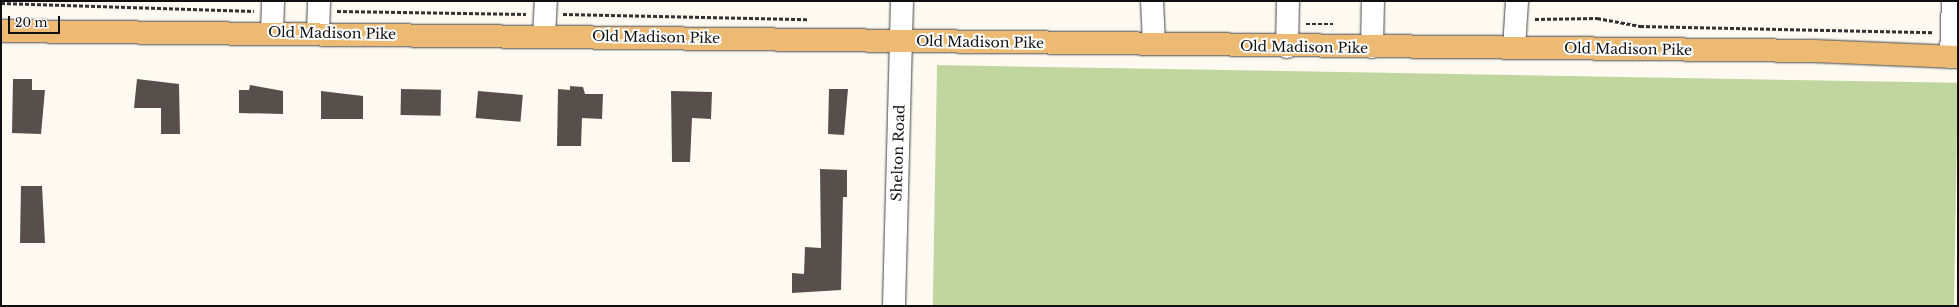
<!DOCTYPE html>
<html>
<head>
<meta charset="utf-8">
<style>
  body { margin:0 }
  #map { position:relative; width:1959px; height:307px; overflow:hidden; background:#fefaf2; font-family:"Libre Baskerville",serif }
  div>[style] { position:absolute }
  [style*='--x'] { left:calc(var(--x)*1px); top:calc(var(--y)*1px); width:calc(var(--w)*1px); rotate:calc(var(--a)*1deg) }
  .forest>* { inset:0; background:#c1d69f; transform-origin:0 0 }
  .building>* { inset:0; background:#574f4c; transform-origin:0 0 }
  .path>* { height:2.5px; margin-top:-1.25px; transform-origin:0; background:repeating-linear-gradient(90deg,#313131 0 4px,transparent 0 6px) }
  .roads { filter:drop-shadow(0 0 1px #424242) drop-shadow(0 0 1px #424242) }
  .minor>* { height:22px; margin:-11px; padding:0 11px; transform-origin:11px; border-radius:11px; background:#fff }
  .major>* { height:22px; margin:-11px; padding:0 11px; transform-origin:11px; border-radius:11px; background:#edba73 }
  span { translate:-50% -50%; white-space:nowrap; text-align:center; line-height:1.15; -webkit-text-stroke:4px #fff; paint-order:stroke }
  .street-label { font-size:14px; color:#0f0f0f }
  .frame { position:absolute; inset:0; border:2px solid #0f0f0f; pointer-events:none }
  .scale { position:absolute; left:8px; top:16px; width:52px; height:18px; box-sizing:border-box; border:2px solid #0f0f0f; border-top:0; padding-left:5px; font-size:12px; line-height:14px; white-space:nowrap; color:#0f0f0f; -webkit-text-stroke:3px #fff; paint-order:stroke }
</style>
</head>
<body>
<div id="map">
  <div class="forest">
    <i style="left:937px;top:65px;width:1021px;height:241px;rotate:1deg"></i>
  </div>
  <div class="building">
    <i style="clip-path:polygon(13px 79px,32px 79px,32px 90px,45px 90px,41px 134px,12px 133px)"></i>
    <i style="clip-path:polygon(137px 79px,179px 84px,180px 134px,161px 134px,161px 108px,134px 108px)"></i>
    <i style="clip-path:polygon(250px 85px,283px 91px,283px 114px,239px 113px,239px 90px,249px 90px)"></i>
    <i style="clip-path:polygon(570px 86px,583px 87px,585px 94px,603px 94px,602px 119px,582px 118px,581px 146px,557px 146px,558px 89px,570px 90px)"></i>
    <i style="left:401px;top:89px;width:40px;height:26px;rotate:1deg"></i>
    <i style="clip-path:polygon(829px 89px,848px 89px,844px 135px,828px 134px)"></i>
    <i style="clip-path:polygon(321px 91px,363px 96px,363px 119px,321px 119px)"></i>
    <i style="left:478px;top:91px;width:45px;height:27px;rotate:5deg"></i>
    <i style="clip-path:polygon(671px 91px,712px 92px,711px 119px,692px 118px,690px 162px,672px 162px)"></i>
    <i style="clip-path:polygon(820px 169px,847px 170px,847px 197px,843px 197px,841px 290px,792px 293px,792px 273px,804px 274px,805px 247px,821px 248px)"></i>
    <i style="clip-path:polygon(21px 186px,42px 186px,45px 243px,20px 243px)"></i>
  </div>
  <div class="path">
    <i style="--x:1;--y:3;--w:253;--a:1.8"></i>
    <i style="--x:337;--y:11;--w:189;--a:0.9"></i>
    <i style="--x:563;--y:14;--w:245;--a:1.2"></i>
    <i style="--x:1535;--y:19;--w:62;--a:-0.9"></i>
    <i style="--x:1597;--y:18;--w:44;--a:10.5"></i>
    <i style="--x:1640;--y:26;--w:293;--a:1.2"></i>
    <i style="--x:1306;--y:24;--w:27;--a:0"></i>
  </div>
  <div class="roads">
    <div class="minor">
      <i style="--x:1152;--y:1;--w:43;--a:87.3"></i>
      <i style="--x:272;--y:32;--w:31;--a:-88"></i>
      <i style="--x:318;--y:32;--w:31;--a:-88"></i>
      <i style="--x:544;--y:36;--w:35;--a:-87"></i>
      <i style="--x:1287;--y:47;--w:46;--a:-88.8"></i>
      <i style="--x:1372;--y:47;--w:46;--a:-88.8"></i>
      <i style="--x:1514;--y:48;--w:47;--a:-86.3"></i>
      <i style="--x:1951;--y:57;--w:56;--a:-88"></i>
      <i style="--x:894;--y:306;--w:305;--a:-88.5"></i>
    </div>
    <div class="major">
      <i style="--x:1;--y:31;--w:1812;--a:0.63"></i>
      <i style="--x:1813;--y:51;--w:145;--a:2.4"></i>
    </div>
  </div>
  <div class="street-label">
    <span style="left:332px;top:33px;rotate:1deg">Old Madison Pike</span>
    <span style="left:656px;top:37px;rotate:1deg">Old Madison Pike</span>
    <span style="left:980px;top:42px;rotate:1deg">Old Madison Pike</span>
    <span style="left:1304px;top:47px;rotate:1deg">Old Madison Pike</span>
    <span style="left:1628px;top:49px;rotate:1deg">Old Madison Pike</span>
    <span style="left:898px;top:153px;rotate:-88deg">Shelton Road</span>
  </div>
  <div class="frame"></div>
  <div class="scale">20 m</div>
</div>
</body>
</html>
